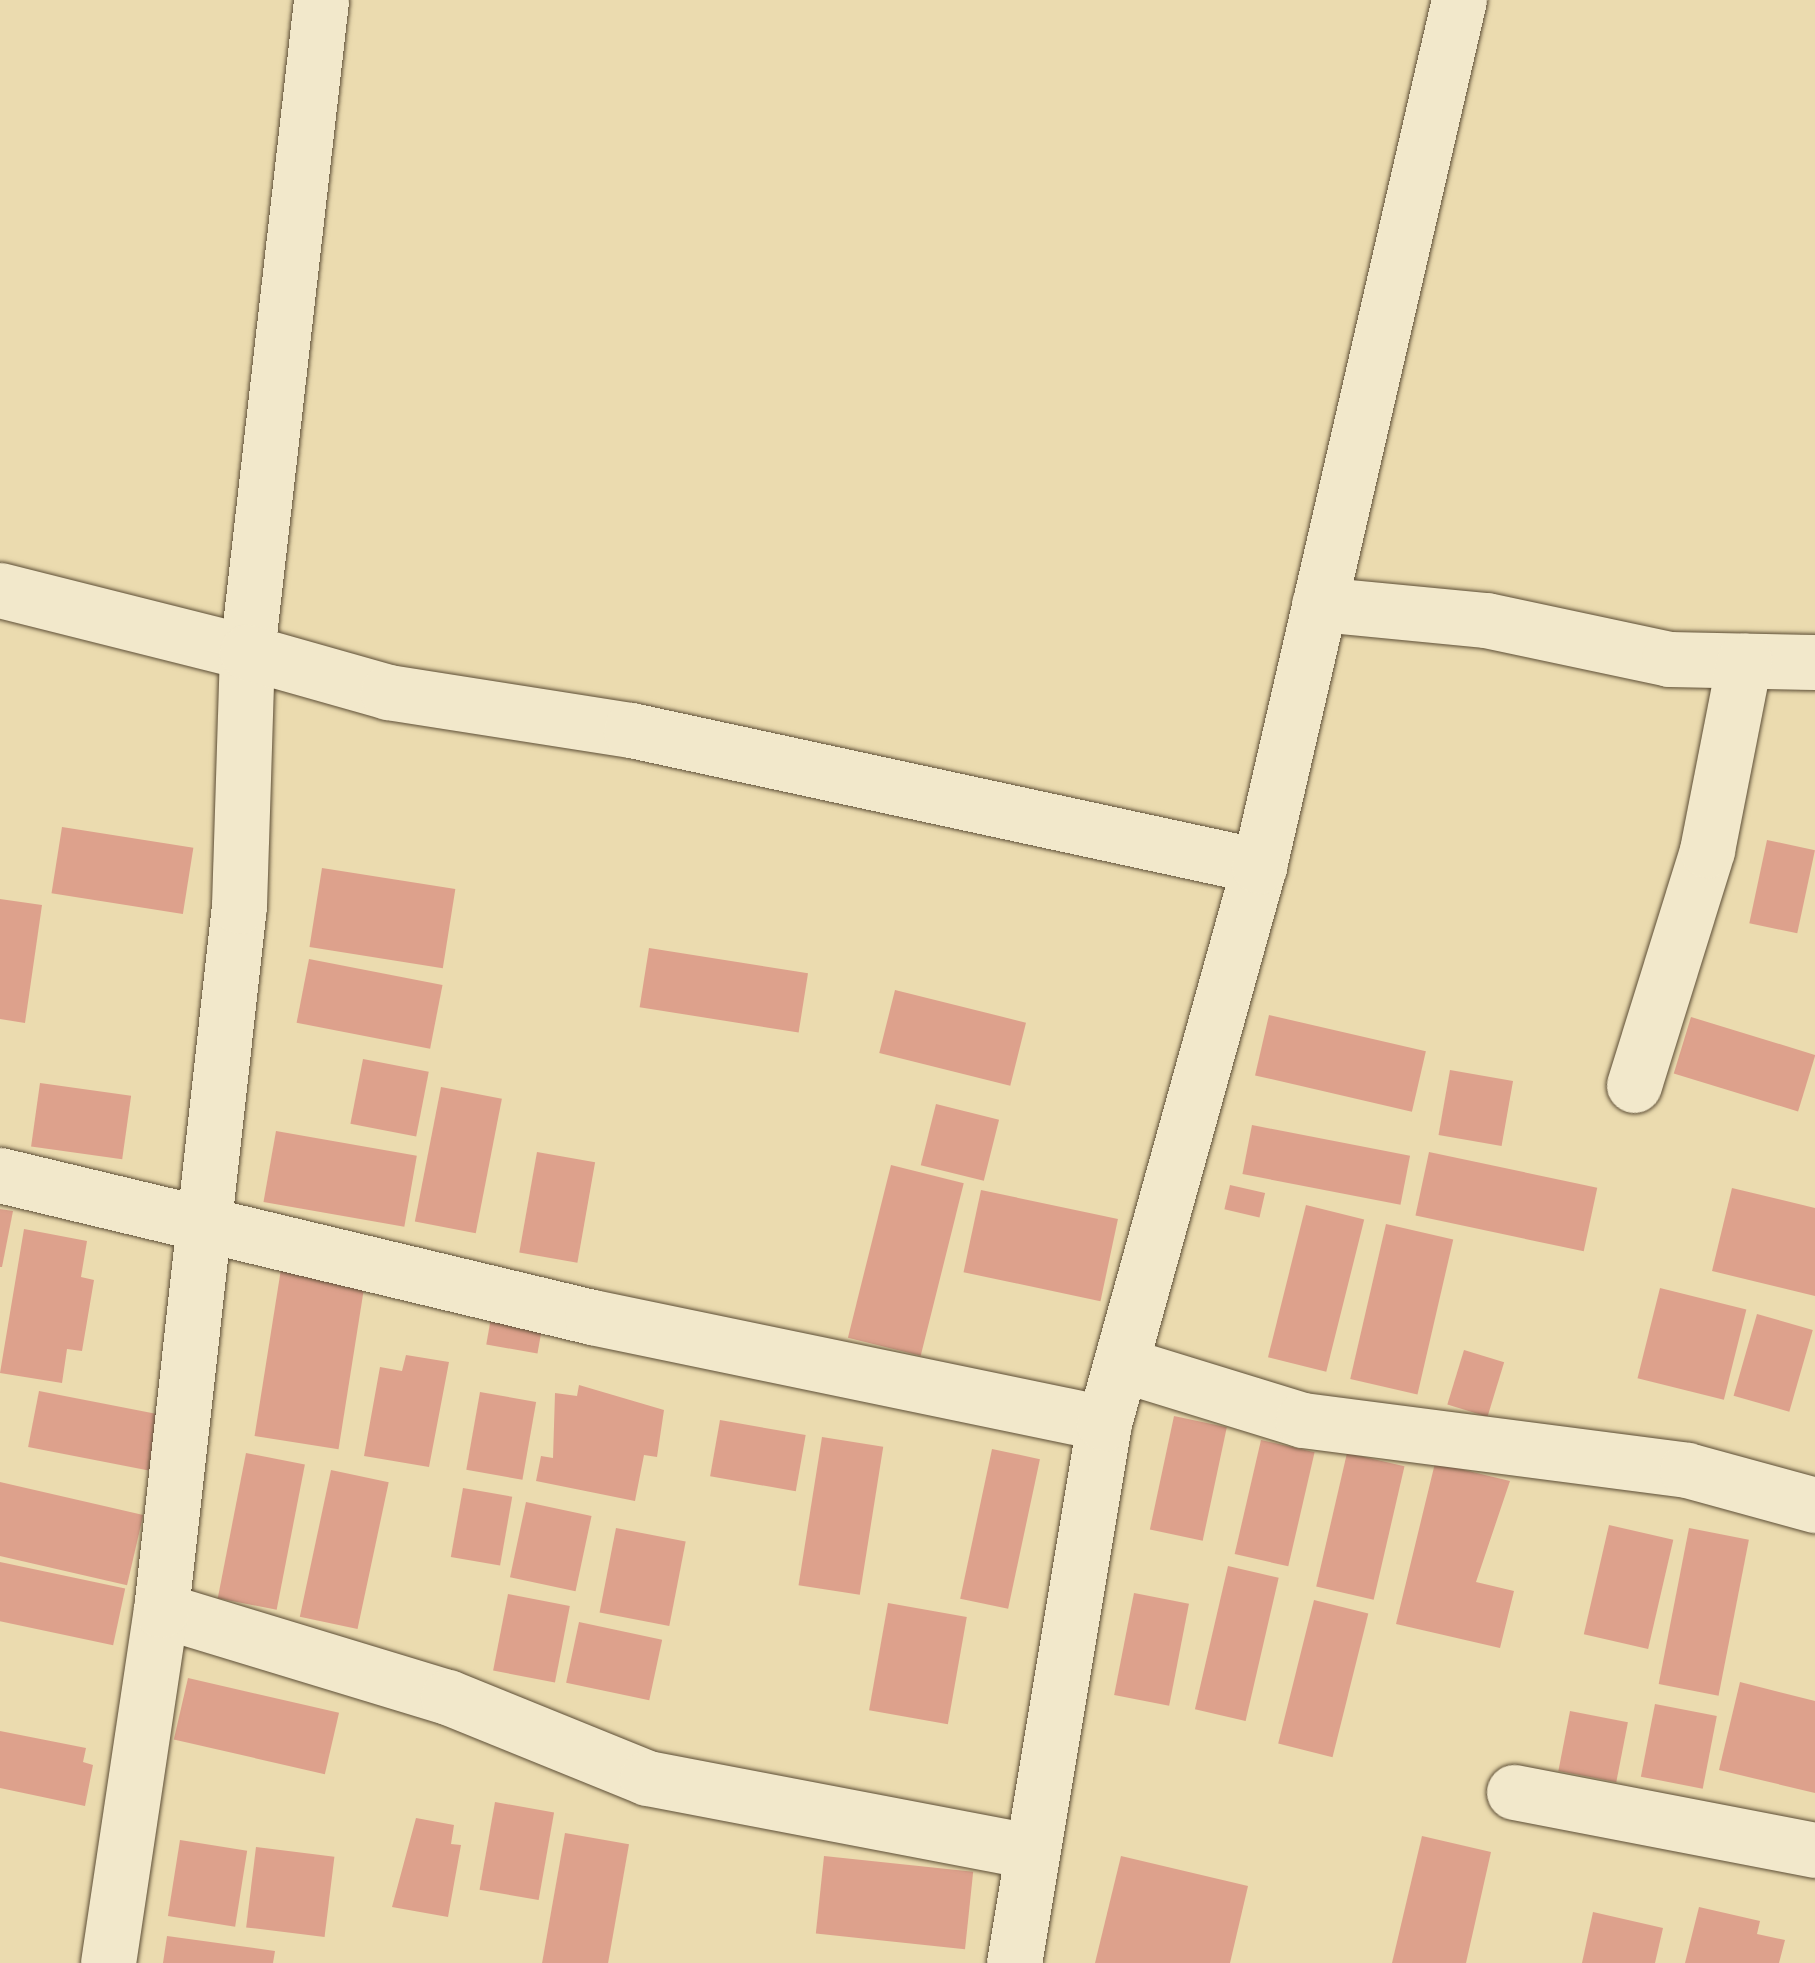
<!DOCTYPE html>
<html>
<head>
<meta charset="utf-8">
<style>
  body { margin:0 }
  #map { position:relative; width:1815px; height:1963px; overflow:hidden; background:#ebdbaf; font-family:"IM FELL Double Pica",serif }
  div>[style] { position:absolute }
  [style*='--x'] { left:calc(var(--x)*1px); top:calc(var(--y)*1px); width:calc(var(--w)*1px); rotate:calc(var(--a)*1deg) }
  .building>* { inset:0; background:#dda18c; transform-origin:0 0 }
  .roads { filter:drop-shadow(0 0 2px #5d4e36) drop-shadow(0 0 2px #5d4e36) }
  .minor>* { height:55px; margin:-27.5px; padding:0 27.5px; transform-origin:27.5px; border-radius:27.5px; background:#f2e8cb }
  span { translate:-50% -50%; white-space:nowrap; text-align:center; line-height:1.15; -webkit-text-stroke:8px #f2e8cb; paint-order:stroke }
</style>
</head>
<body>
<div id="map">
  <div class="building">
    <i style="left:62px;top:827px;width:133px;height:67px;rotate:9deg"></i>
    <i style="left:1767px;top:840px;width:49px;height:85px;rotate:12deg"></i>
    <i style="left:322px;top:868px;width:135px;height:80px;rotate:9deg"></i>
    <i style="clip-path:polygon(0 899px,42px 905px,25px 1023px,0 1019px)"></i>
    <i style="left:649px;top:948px;width:161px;height:60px;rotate:9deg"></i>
    <i style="left:309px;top:959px;width:136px;height:65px;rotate:11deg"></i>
    <i style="left:895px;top:990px;width:135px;height:65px;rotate:14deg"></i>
    <i style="left:1269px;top:1015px;width:161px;height:62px;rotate:13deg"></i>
    <i style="left:1691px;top:1017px;width:130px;height:59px;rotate:17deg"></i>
    <i style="left:363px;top:1059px;width:67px;height:66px;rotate:11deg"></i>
    <i style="left:1450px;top:1070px;width:64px;height:66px;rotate:10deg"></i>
    <i style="left:40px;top:1083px;width:92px;height:64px;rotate:8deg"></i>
    <i style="left:441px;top:1087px;width:62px;height:137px;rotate:11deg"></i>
    <i style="left:936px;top:1104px;width:65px;height:63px;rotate:14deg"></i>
    <i style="left:1252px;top:1125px;width:161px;height:50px;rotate:11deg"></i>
    <i style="left:276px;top:1131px;width:143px;height:72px;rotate:10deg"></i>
    <i style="left:537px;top:1152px;width:59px;height:102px;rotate:10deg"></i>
    <i style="left:1429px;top:1152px;width:172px;height:65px;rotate:12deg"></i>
    <i style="left:891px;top:1165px;width:75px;height:178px;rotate:14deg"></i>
    <i style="left:1230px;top:1185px;width:36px;height:25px;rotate:13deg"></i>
    <i style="clip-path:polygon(1732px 1188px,1815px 1208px,1815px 1296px,1712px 1271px)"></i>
    <i style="left:981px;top:1190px;width:140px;height:84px;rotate:12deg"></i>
    <i style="left:1306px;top:1205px;width:60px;height:157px;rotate:14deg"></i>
    <i style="clip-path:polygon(0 1209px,13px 1211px,2px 1267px,0 1267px)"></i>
    <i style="left:1386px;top:1224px;width:69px;height:159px;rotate:13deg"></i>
    <i style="clip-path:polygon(24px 1229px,87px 1241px,81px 1277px,94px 1280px,82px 1351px,67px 1349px,62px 1383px,0 1373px)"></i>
    <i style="left:281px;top:1269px;width:85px;height:169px;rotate:9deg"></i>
    <i style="left:1660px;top:1288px;width:89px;height:93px;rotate:14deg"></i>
    <i style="left:492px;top:1312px;width:52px;height:33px;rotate:10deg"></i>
    <i style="left:1757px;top:1314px;width:58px;height:85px;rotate:16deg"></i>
    <i style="left:1464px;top:1350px;width:42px;height:57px;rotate:17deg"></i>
    <i style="clip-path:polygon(406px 1355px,449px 1362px,429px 1467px,364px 1456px,380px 1367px,402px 1371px)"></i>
    <i style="clip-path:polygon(579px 1385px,664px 1410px,657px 1457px,644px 1455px,635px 1501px,536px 1481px,541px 1456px,553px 1458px,555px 1393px,577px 1396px)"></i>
    <i style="left:39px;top:1391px;width:128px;height:57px;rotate:11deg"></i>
    <i style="left:480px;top:1392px;width:57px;height:79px;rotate:10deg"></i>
    <i style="left:1174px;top:1416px;width:54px;height:116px;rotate:12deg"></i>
    <i style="left:720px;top:1420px;width:87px;height:57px;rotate:10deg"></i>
    <i style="left:822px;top:1437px;width:62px;height:150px;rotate:9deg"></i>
    <i style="left:1261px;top:1440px;width:55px;height:117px;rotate:13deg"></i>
    <i style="left:992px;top:1449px;width:49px;height:153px;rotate:12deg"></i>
    <i style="left:246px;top:1453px;width:60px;height:148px;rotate:11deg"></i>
    <i style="left:1347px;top:1453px;width:59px;height:137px;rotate:13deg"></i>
    <i style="clip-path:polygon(1435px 1463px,1510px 1481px,1476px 1582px,1514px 1591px,1500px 1648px,1396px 1624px)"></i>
    <i style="left:331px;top:1470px;width:59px;height:150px;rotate:12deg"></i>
    <i style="left:0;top:1482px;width:147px;height:72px;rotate:13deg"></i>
    <i style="left:463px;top:1488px;width:50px;height:70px;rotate:10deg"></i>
    <i style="left:526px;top:1502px;width:67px;height:77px;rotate:12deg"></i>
    <i style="left:1609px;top:1525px;width:66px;height:112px;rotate:13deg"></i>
    <i style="left:616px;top:1528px;width:71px;height:86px;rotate:11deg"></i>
    <i style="left:1689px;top:1528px;width:61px;height:159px;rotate:11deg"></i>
    <i style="left:0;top:1562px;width:128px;height:58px;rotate:12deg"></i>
    <i style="left:1228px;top:1566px;width:52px;height:147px;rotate:13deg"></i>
    <i style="left:1134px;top:1593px;width:56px;height:104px;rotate:11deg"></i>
    <i style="left:508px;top:1594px;width:63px;height:78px;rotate:11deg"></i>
    <i style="left:1314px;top:1600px;width:56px;height:148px;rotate:14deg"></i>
    <i style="left:888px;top:1603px;width:80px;height:109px;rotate:10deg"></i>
    <i style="left:579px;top:1622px;width:85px;height:62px;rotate:12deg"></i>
    <i style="left:188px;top:1678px;width:155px;height:63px;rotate:13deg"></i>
    <i style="clip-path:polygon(1740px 1682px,1815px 1701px,1815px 1793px,1719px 1770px)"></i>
    <i style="left:1655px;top:1704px;width:63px;height:74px;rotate:11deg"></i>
    <i style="left:1570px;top:1711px;width:59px;height:61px;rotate:11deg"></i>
    <i style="clip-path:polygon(0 1731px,86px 1748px,83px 1762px,93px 1765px,85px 1806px,0 1788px)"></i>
    <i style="left:495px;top:1802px;width:60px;height:89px;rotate:10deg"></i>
    <i style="clip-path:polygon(416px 1818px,454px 1825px,451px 1844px,461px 1845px,448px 1917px,392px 1907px)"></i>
    <i style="left:565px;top:1833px;width:65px;height:132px;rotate:10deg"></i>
    <i style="clip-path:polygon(1422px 1836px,1491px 1852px,1466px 1963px,1392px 1963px)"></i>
    <i style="left:180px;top:1840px;width:68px;height:77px;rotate:9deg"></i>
    <i style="left:256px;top:1847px;width:79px;height:81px;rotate:7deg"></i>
    <i style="left:824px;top:1856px;width:150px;height:78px;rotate:6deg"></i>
    <i style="clip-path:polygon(1121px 1856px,1248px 1886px,1230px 1963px,1095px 1963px)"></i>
    <i style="clip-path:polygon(1699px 1907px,1760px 1921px,1757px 1934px,1785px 1940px,1779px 1963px,1685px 1963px)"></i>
    <i style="clip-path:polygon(1593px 1912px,1663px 1928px,1655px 1963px,1582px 1963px)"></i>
    <i style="clip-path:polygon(167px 1936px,275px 1951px,273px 1963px,163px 1963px)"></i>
  </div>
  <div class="roads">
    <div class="minor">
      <i style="--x:0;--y:590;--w:255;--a:14.1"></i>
      <i style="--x:247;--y:652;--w:656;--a:-83.52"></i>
      <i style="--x:1319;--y:604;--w:168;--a:5.5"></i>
      <i style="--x:1486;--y:620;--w:187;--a:12"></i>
      <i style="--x:1669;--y:659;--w:146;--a:1.2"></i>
      <i style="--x:1634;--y:1085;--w:246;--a:-72.7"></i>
      <i style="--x:1707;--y:850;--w:193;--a:-78.9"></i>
      <i style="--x:0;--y:1175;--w:609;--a:13.49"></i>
      <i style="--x:592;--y:1317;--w:523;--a:11.7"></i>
      <i style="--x:1124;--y:1365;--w:187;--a:17.1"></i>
      <i style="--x:1303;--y:1420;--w:387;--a:7.4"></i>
      <i style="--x:1687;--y:1470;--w:133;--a:15.3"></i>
      <i style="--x:161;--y:1610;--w:300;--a:16.9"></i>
      <i style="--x:448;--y:1697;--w:215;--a:22.1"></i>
      <i style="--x:647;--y:1778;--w:390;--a:10.8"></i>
      <i style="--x:1514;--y:1792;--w:307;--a:10.9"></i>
      <i style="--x:108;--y:1963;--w:357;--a:-81.5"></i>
      <i style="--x:161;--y:1610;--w:708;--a:-83.68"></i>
      <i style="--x:239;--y:906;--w:254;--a:-88.2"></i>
      <i style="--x:247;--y:652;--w:147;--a:15.8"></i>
      <i style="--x:388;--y:692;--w:246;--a:8.9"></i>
      <i style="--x:631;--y:730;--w:643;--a:12.22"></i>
      <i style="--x:1014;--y:1963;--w:547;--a:-80.54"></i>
      <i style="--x:1104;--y:1423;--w:578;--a:-74.45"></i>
      <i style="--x:1259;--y:866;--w:889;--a:-77"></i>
    </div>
  </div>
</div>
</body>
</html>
